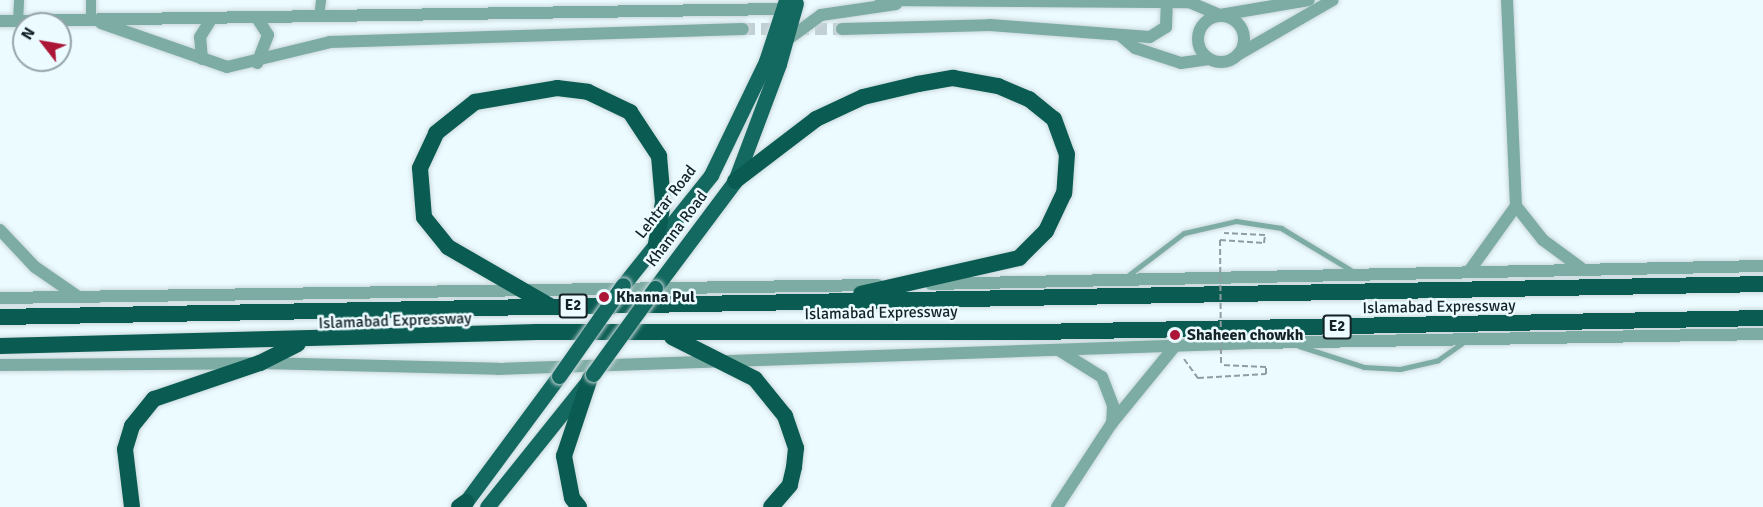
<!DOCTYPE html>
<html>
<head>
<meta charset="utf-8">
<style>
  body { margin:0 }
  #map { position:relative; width:1763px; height:507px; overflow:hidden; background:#ecfbff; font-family:Signika,sans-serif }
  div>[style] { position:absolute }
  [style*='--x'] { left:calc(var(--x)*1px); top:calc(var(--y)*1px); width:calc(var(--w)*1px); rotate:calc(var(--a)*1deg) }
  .tertiary-tunnel>* { height:12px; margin-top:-6px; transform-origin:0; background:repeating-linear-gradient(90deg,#c1d0d4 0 12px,transparent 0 18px) }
  .path>* { height:2px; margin-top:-1px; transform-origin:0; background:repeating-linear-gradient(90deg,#8f9da1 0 6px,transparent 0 9px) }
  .roads { filter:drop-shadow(0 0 2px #cad8dc) drop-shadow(0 0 2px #cad8dc) }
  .service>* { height:5px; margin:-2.5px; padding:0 2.5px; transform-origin:2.5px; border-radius:2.5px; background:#7daca4 }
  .minor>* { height:10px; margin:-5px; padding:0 5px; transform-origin:5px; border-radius:5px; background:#7daca4 }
  .tertiary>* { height:12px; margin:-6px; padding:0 6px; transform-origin:6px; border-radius:6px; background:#7daca4 }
  .tertiary>.ring { margin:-6px; padding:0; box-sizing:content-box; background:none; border:12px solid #7daca4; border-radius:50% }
  .primary>* { height:15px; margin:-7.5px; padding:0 7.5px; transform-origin:7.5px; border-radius:7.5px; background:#13695f }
  .trunk>* { height:16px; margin:-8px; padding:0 8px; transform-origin:8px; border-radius:8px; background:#0a5c52 }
  .path-bridge>* { height:2px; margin-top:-1px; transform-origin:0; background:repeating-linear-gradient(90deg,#8f9da1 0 6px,transparent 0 9px) }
  .bridges { filter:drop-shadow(0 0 2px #cad8dc) drop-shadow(0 0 2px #cad8dc) }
  .primary-bridge>* { height:15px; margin:-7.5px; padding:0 7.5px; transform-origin:7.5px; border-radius:7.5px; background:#13695f }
  .dots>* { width:16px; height:16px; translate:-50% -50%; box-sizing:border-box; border:3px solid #ecfbff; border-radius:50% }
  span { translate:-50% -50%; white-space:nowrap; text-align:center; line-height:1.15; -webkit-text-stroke:5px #ecfbff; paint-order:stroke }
  .shield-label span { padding:2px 4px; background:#ecfbff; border:2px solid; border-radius:4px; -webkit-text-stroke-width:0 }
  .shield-label { font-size:15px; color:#152327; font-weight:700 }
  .street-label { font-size:16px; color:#152327 }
  .poi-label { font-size:16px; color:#152327; font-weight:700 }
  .left { translate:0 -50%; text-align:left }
  .north { position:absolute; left:12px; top:12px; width:60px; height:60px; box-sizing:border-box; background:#ecfbff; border:2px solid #96a5a9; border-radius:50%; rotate:301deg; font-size:16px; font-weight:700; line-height:24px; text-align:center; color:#152327 }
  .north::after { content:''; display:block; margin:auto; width:21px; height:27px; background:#ac1738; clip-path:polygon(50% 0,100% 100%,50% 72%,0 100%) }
</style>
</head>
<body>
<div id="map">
  <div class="tertiary-tunnel">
    <i style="--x:743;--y:29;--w:99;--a:0"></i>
  </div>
  <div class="path">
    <i style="--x:1220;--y:240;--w:44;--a:3.9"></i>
    <i style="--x:1264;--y:243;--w:8;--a:-83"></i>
    <i style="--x:1265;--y:235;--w:41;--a:-177.2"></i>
    <i style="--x:1184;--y:359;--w:24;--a:54"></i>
    <i style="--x:1198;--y:378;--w:68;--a:-3.4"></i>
    <i style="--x:1266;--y:374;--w:7;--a:-90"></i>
    <i style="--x:1266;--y:367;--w:45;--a:-177.5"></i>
  </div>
  <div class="roads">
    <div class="service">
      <i style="--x:1126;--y:277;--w:73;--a:-37.2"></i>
      <i style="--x:1184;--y:233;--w:53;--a:-13"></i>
      <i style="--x:1236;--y:221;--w:46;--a:8.8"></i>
      <i style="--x:1281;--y:228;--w:87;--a:31"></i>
      <i style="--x:1299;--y:346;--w:68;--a:17.9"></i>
      <i style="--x:1364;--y:367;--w:36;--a:3"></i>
      <i style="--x:1400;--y:369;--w:39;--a:-13"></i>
      <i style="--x:1438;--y:360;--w:29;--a:-35"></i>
    </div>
    <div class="minor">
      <i style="--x:319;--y:17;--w:17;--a:-83"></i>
      <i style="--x:91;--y:19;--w:19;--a:-90"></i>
      <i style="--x:18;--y:21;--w:21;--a:-87"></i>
    </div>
    <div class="tertiary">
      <i style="--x:881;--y:0;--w:308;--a:0.4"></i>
      <i style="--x:1189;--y:2;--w:34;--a:23"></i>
      <i style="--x:1220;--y:15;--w:90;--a:-9.6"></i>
      <i class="ring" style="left:1198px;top:16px;width:34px;height:34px"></i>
      <i style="--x:257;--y:18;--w:20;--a:57"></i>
      <i style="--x:268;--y:35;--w:30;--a:111"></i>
      <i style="--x:0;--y:21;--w:784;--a:-0.88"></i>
      <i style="--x:101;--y:23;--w:133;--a:19.2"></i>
      <i style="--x:227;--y:67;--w:106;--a:-13.6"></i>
      <i style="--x:330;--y:42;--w:413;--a:-1.8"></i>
      <i style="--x:842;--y:29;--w:148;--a:-1.5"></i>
      <i style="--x:990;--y:25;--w:160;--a:4.3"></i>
      <i style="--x:1150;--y:37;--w:19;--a:-32"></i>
      <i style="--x:1166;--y:27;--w:25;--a:-88"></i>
      <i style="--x:1122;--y:37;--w:17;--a:40"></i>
      <i style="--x:1135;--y:48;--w:48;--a:18.1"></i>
      <i style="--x:1181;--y:63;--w:28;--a:-8"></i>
      <i style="--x:787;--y:40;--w:42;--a:-36.3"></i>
      <i style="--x:821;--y:15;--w:76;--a:-8.3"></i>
      <i style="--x:1239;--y:54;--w:108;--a:-29.9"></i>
      <i style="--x:202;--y:59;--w:22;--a:-95"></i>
      <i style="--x:200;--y:37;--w:22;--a:-58"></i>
      <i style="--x:1516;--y:206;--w:43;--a:51.5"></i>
      <i style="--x:1543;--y:240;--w:47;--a:36.4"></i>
      <i style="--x:0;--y:230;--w:51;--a:46.6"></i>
      <i style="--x:35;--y:267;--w:51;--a:34.6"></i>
      <i style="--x:1470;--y:270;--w:79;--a:-54.3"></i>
      <i style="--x:1516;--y:206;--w:206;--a:-92.5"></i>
      <i style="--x:931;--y:284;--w:832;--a:-1.24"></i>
      <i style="--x:0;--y:298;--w:878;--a:-0.85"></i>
      <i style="--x:1060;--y:351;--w:49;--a:31.8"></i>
      <i style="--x:1102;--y:377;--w:31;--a:69"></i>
      <i style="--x:1113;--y:406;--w:17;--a:93"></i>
      <i style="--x:0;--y:365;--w:260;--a:-0.4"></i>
      <i style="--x:260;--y:363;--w:238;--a:1.4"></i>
      <i style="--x:498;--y:369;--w:757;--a:-1.97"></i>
      <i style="--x:1255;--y:343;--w:508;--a:-1.01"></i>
      <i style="--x:1057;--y:507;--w:100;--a:-56.8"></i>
      <i style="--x:1112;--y:423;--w:99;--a:-50.7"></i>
    </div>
    <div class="primary">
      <i style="--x:623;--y:285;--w:141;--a:-51.3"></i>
      <i style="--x:711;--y:175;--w:127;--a:-64.2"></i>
      <i style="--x:766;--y:61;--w:64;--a:-71.8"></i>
      <i style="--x:655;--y:288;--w:134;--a:-53.2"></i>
      <i style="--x:735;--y:181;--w:125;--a:-69.4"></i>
      <i style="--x:779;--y:64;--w:63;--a:-74.4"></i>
      <i style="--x:462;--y:507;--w:163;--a:-53.5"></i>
      <i style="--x:487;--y:507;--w:161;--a:-51.3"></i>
    </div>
    <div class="trunk">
      <i style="--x:735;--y:181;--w:102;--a:-37.4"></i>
      <i style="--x:816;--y:119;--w:52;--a:-25.1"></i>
      <i style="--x:863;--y:97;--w:57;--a:-13.3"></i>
      <i style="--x:918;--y:84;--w:36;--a:-10"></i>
      <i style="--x:953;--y:78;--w:46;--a:10.1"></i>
      <i style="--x:998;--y:86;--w:34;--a:23"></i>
      <i style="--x:1029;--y:99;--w:32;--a:39"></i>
      <i style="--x:1054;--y:119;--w:37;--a:70"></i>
      <i style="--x:1067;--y:154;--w:39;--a:94"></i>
      <i style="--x:1064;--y:193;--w:42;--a:115.3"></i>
      <i style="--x:1046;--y:231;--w:38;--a:135"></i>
      <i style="--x:1019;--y:258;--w:162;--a:167.2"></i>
      <i style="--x:550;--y:306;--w:118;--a:-150"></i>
      <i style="--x:448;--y:247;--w:38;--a:-129"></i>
      <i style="--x:424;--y:217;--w:49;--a:-94.7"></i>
      <i style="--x:420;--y:168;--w:38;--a:-65"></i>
      <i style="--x:436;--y:133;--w:50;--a:-38.5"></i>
      <i style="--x:475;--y:102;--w:83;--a:-9.7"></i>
      <i style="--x:557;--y:88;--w:31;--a:7"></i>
      <i style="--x:588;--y:92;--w:47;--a:25.5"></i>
      <i style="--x:630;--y:112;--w:53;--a:56.6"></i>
      <i style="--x:659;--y:156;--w:46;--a:85"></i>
      <i style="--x:663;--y:202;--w:43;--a:99.5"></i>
      <i style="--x:0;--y:317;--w:1763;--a:-1.07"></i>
      <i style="--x:672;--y:337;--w:93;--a:26.8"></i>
      <i style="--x:755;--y:379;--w:48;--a:51"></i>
      <i style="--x:785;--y:416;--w:34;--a:71"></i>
      <i style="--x:796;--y:448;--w:19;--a:96"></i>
      <i style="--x:794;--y:467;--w:18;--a:103"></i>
      <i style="--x:790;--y:485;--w:29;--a:131"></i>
      <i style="--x:0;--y:346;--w:537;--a:-1.49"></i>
      <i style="--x:537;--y:332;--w:499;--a:0"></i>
      <i style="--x:1036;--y:332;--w:727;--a:-1.1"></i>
      <i style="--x:132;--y:507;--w:58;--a:-96.9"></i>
      <i style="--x:125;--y:449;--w:24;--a:-73"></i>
      <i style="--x:132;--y:426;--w:35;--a:-51"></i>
      <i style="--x:154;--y:399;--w:112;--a:-18.8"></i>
      <i style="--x:260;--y:363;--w:42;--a:-26.6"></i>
      <i style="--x:459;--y:507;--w:9;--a:-36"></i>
      <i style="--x:579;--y:507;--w:11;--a:-128"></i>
      <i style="--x:572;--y:498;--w:43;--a:-100.8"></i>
      <i style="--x:564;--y:456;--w:82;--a:-71.6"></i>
    </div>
  </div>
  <div class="path-bridge">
    <i style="--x:1220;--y:240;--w:125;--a:89.5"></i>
  </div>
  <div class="bridges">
    <div class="primary-bridge">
      <i style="--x:593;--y:374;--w:106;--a:-54.2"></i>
      <i style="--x:559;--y:376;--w:111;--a:-54.9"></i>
    </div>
  </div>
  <div class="dots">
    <i style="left:604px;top:297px;background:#ac1738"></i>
    <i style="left:1175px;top:335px;background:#ac1738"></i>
  </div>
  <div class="shield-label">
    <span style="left:573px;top:306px">E2</span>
    <span style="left:1337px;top:327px">E2</span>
  </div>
  <div class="street-label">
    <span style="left:666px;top:202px;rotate:-52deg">Lehtrar Road</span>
    <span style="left:677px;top:229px;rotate:-53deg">Khanna Road</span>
    <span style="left:1439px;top:307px;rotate:-1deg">Islamabad Expressway</span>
    <span style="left:881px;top:313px;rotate:-1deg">Islamabad Expressway</span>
    <span style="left:395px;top:321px;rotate:-2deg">Islamabad Expressway</span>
  </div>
  <div class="poi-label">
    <span class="left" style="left:616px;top:297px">Khanna Pul</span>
    <span class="left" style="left:1187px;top:335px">Shaheen chowkh</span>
  </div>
  <div class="north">N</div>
</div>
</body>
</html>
